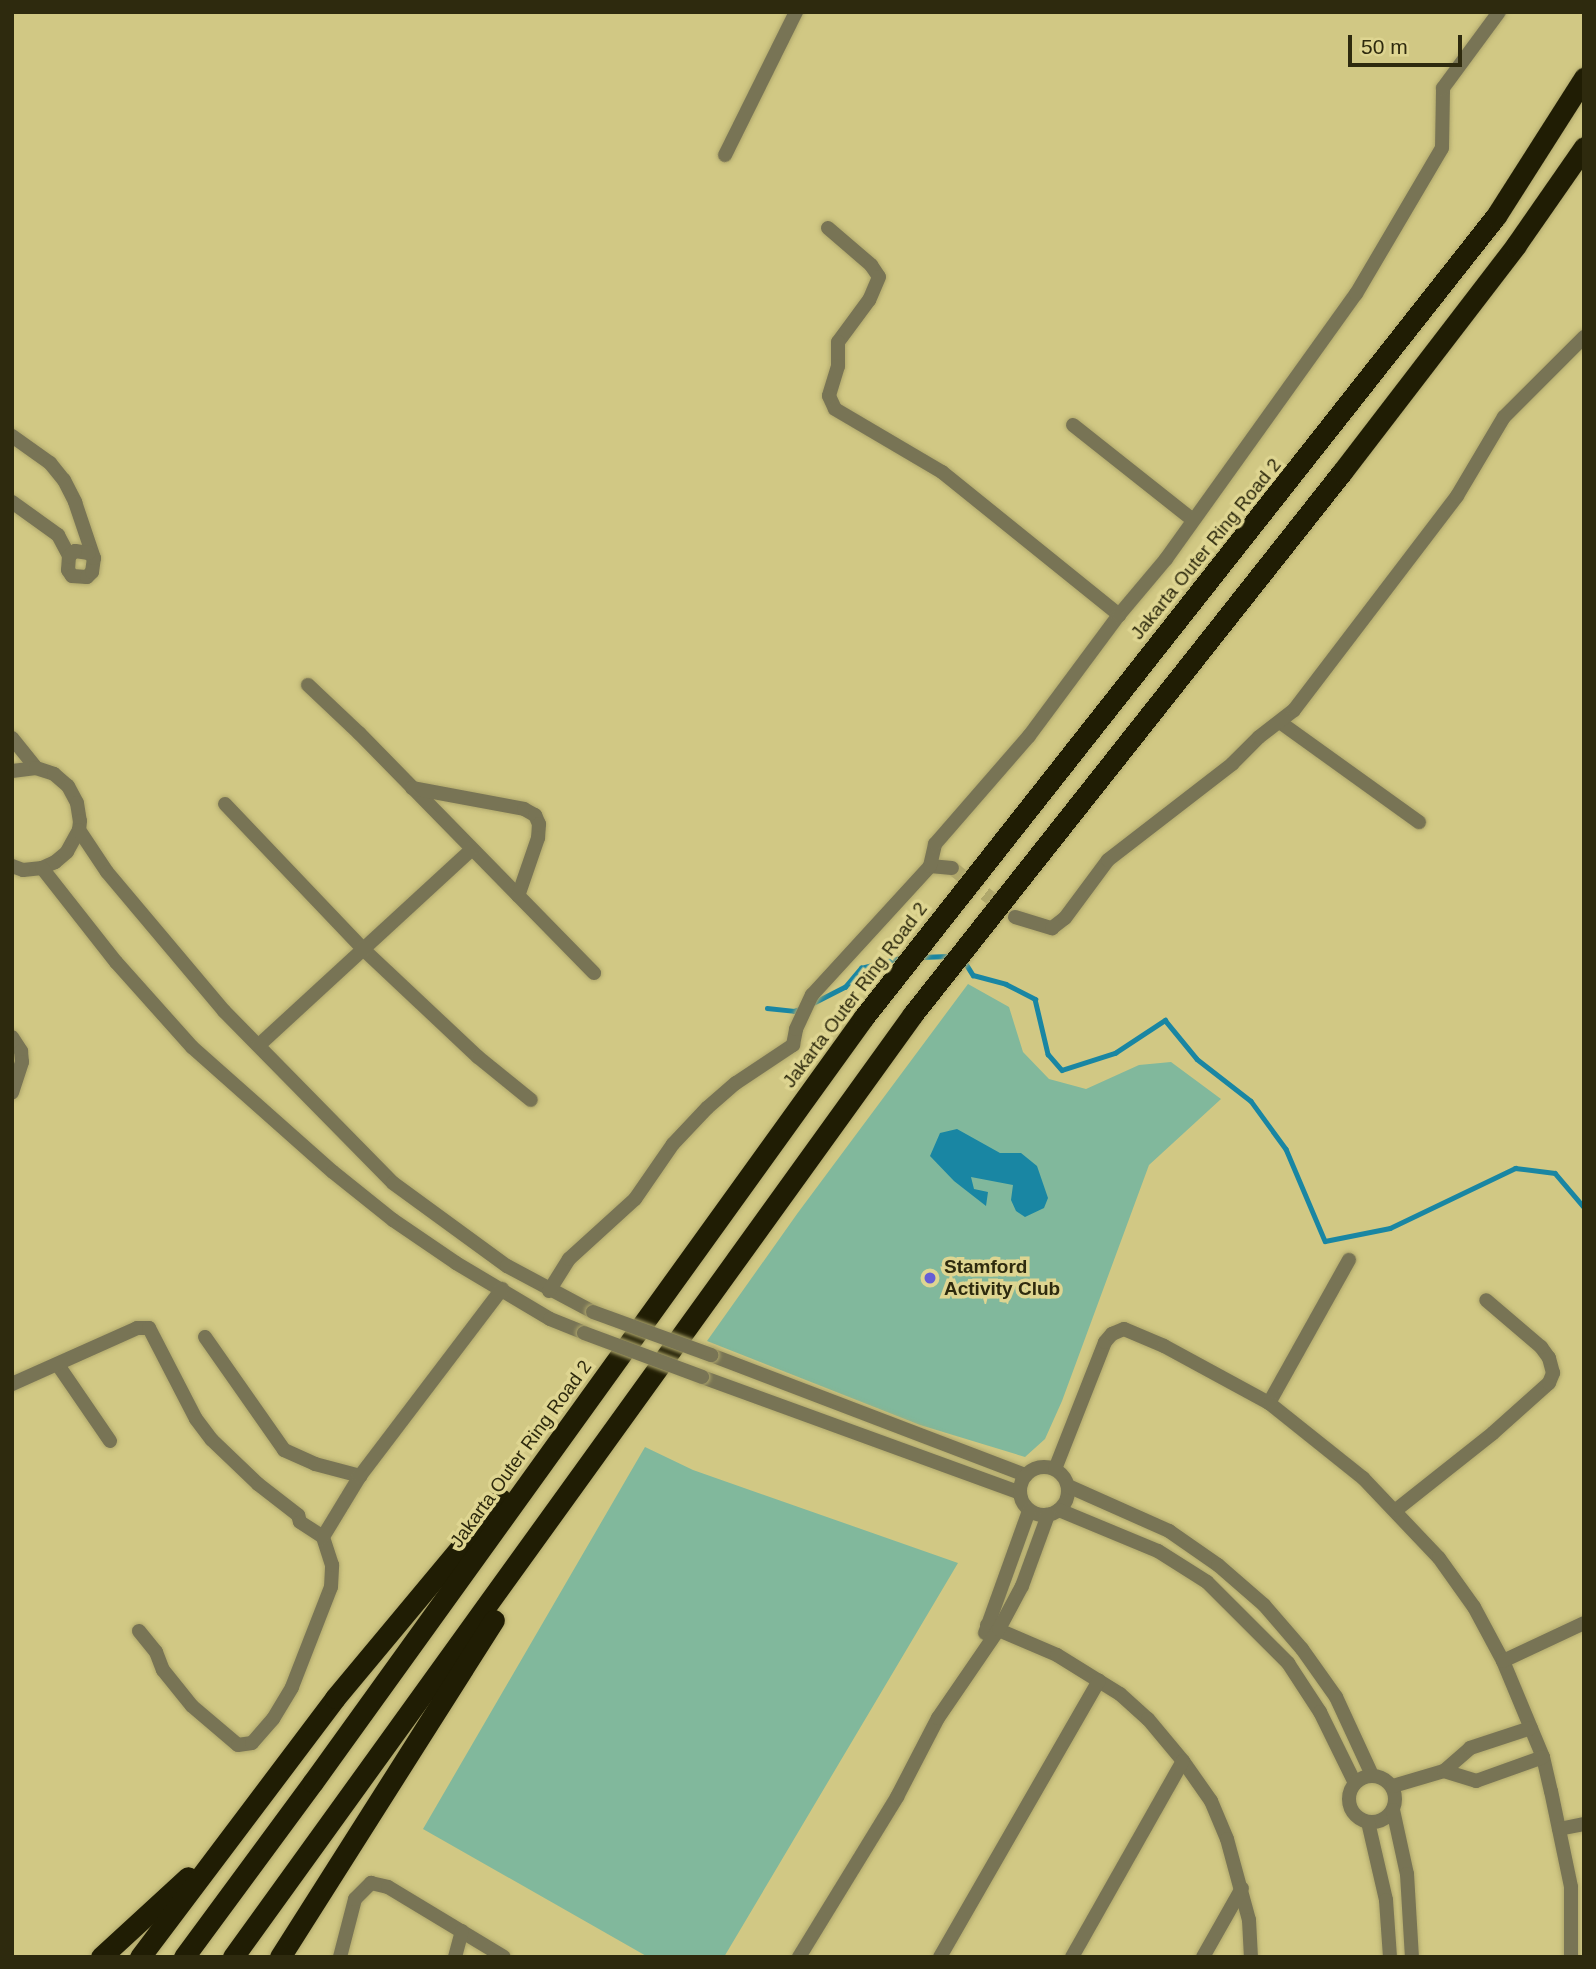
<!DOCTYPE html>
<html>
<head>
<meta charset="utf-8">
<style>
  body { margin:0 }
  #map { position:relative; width:1596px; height:1969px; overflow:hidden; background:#d1c884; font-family:Helvetica,sans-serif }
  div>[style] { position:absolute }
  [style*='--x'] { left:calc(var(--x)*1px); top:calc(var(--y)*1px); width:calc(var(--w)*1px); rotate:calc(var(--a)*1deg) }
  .green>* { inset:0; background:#81b89c }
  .water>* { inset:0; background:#1986a3 }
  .stream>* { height:4.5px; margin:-2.25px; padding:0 2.25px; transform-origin:2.25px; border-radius:2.25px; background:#1986a3 }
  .minor-tunnel>* { height:14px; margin-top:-7px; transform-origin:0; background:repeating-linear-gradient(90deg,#b0a86c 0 14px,transparent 0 21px) }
  .roads { filter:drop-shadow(0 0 2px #b0a86c) drop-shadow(0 0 2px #b0a86c) }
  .minor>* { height:14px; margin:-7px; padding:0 7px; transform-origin:7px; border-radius:7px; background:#787455 }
  .minor>.ring { margin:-7px; padding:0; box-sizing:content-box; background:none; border:14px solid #787455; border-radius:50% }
  .motorway>* { height:21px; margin:-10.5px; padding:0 10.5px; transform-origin:10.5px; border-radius:10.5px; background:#201d04 }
  .bridges { filter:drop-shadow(0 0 2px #b0a86c) drop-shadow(0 0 2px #b0a86c) }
  .minor-bridge>* { height:14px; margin:-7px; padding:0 7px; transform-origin:7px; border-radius:7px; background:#787455 }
  .dots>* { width:19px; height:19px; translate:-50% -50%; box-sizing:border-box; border:4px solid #ded591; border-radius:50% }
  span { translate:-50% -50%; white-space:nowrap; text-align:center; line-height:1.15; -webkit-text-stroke:7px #ded591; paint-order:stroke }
  .street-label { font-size:19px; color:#2e2a0e }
  .poi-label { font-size:19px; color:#2e2a0e; font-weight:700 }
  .left { translate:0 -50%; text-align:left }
  .frame { position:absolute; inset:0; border:14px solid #2e2a0e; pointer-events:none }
  .scale { position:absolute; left:1348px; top:35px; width:114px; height:32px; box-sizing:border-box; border:4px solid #2e2a0e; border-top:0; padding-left:9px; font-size:21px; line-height:24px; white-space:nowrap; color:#2e2a0e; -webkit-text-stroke:5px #ded591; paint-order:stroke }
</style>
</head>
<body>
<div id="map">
  <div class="green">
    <i style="clip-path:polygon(968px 984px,1009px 1007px,1023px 1052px,1049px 1079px,1086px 1089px,1139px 1065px,1171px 1062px,1221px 1099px,1149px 1165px,1062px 1401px,1045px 1439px,1025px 1457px,920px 1425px,707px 1341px,797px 1214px)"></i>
    <i style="clip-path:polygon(645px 1447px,693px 1470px,958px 1563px,724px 1957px,648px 1957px,423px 1829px)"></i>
  </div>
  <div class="water">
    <i style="clip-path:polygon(957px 1129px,1000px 1153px,1021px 1153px,1037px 1166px,1048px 1198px,1044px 1208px,1025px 1217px,1016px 1211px,1011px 1200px,1013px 1185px,971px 1177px,974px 1189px,988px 1192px,986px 1206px,954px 1181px,930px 1156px,940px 1133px)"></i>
  </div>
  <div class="stream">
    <i style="--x:920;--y:957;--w:29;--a:-2"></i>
    <i style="--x:963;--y:959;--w:19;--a:58"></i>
    <i style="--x:973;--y:975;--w:34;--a:15"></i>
    <i style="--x:1006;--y:984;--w:33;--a:27"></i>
    <i style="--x:1035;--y:999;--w:57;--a:76.7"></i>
    <i style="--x:1048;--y:1054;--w:21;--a:49"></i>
    <i style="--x:1062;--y:1070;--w:56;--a:-17.8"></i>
    <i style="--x:1115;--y:1053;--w:60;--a:-33.4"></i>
    <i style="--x:1165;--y:1020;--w:50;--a:50.6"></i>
    <i style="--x:1197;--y:1059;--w:68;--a:37.9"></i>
    <i style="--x:1251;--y:1101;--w:59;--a:53.9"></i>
    <i style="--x:1286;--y:1149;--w:100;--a:67"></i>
    <i style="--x:1325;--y:1241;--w:66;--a:-11.3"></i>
    <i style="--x:1390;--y:1228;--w:139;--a:-25.6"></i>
    <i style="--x:1515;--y:1168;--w:40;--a:7.1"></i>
    <i style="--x:1555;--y:1173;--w:45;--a:49.5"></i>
    <i style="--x:811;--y:1004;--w:38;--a:-27"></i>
    <i style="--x:845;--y:987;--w:25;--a:-50"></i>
    <i style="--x:861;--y:968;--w:40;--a:-14.4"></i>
    <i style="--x:767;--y:1008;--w:27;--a:6"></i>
    <i style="--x:794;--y:1011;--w:6;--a:-18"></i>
  </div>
  <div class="minor-tunnel">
    <i style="--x:952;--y:868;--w:68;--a:37.9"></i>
  </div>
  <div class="roads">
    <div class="minor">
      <i style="--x:725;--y:155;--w:160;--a:-63.6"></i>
      <i style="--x:828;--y:228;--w:57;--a:40.7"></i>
      <i style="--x:871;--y:265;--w:14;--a:56"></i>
      <i style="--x:879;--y:277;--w:25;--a:113"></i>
      <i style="--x:869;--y:300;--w:52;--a:126.4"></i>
      <i style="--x:838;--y:342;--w:24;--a:90"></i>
      <i style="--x:838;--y:366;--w:31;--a:107"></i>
      <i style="--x:829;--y:396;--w:14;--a:65"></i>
      <i style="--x:835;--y:409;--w:124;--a:30.5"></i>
      <i style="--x:942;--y:472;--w:228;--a:38.9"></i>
      <i style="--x:1073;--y:425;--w:153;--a:38.4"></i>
      <i style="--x:12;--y:436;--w:47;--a:35.4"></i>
      <i style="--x:50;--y:463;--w:22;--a:51"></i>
      <i style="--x:64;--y:480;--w:25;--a:63"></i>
      <i style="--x:75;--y:502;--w:59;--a:71.3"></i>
      <i style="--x:12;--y:502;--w:57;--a:35.7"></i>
      <i style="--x:58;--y:535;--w:24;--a:62"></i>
      <i style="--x:69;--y:556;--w:14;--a:94"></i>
      <i style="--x:68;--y:570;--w:7;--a:56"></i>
      <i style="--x:72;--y:576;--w:15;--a:4"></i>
      <i style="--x:87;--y:577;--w:7;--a:-45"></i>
      <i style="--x:92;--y:572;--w:14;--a:-82"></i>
      <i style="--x:94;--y:558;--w:7;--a:-135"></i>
      <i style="--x:89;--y:553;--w:14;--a:-172"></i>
      <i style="--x:75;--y:551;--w:8;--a:140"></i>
      <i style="--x:308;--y:685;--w:70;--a:43.3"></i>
      <i style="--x:359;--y:733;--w:336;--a:45.6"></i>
      <i style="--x:1281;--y:723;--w:170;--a:35.7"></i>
      <i style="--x:12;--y:738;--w:38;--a:51"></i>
      <i style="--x:12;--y:771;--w:24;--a:-7"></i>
      <i style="--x:36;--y:768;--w:19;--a:18"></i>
      <i style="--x:54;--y:774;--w:18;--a:41"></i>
      <i style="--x:68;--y:786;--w:19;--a:62"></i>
      <i style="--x:77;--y:803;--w:18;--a:81"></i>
      <i style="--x:80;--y:821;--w:9;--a:96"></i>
      <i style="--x:79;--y:830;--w:25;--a:119"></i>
      <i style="--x:67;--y:852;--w:16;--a:140"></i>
      <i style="--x:55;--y:862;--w:14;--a:155"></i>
      <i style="--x:42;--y:868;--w:19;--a:174"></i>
      <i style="--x:23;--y:870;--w:12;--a:-160"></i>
      <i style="--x:412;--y:788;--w:114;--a:10.6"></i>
      <i style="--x:524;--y:809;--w:13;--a:29"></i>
      <i style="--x:535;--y:815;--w:10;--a:66"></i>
      <i style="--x:539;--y:824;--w:14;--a:94"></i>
      <i style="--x:538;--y:838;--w:61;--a:109"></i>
      <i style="--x:225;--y:804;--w:202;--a:46.4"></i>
      <i style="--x:364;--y:950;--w:156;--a:43.2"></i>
      <i style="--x:478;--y:1057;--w:68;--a:39.1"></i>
      <i style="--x:79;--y:830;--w:50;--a:56.3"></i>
      <i style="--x:107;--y:872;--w:182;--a:49.9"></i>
      <i style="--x:224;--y:1011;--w:241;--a:45.5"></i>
      <i style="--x:393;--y:1183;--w:141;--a:36.1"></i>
      <i style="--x:507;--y:1266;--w:98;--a:28.1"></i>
      <i style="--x:930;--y:866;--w:22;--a:5"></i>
      <i style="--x:42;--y:868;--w:120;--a:51.8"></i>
      <i style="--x:116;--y:962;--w:114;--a:48.2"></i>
      <i style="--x:192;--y:1047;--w:188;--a:41.6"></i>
      <i style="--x:333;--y:1172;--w:77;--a:38.7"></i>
      <i style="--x:393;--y:1220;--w:76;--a:34.3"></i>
      <i style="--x:456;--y:1263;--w:109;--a:30.8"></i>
      <i style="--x:550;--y:1319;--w:37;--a:22"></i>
      <i style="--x:1015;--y:917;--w:39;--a:17"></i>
      <i style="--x:1052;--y:928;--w:16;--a:-38"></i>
      <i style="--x:1065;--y:918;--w:72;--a:-53.4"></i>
      <i style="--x:1108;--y:860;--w:157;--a:-37.7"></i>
      <i style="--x:1232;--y:764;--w:38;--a:-45"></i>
      <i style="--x:1259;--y:737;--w:44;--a:-37.6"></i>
      <i style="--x:1294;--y:710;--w:269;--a:-52.7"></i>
      <i style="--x:1457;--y:496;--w:92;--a:-59.3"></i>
      <i style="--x:1504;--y:417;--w:113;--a:-45"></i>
      <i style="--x:12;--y:1037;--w:17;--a:57"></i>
      <i style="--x:21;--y:1051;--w:11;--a:85"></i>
      <i style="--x:22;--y:1062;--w:32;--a:108"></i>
      <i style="--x:259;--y:1045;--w:289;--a:-42.6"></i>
      <i style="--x:549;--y:1291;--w:38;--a:-58"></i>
      <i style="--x:569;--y:1259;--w:89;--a:-42.3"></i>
      <i style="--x:635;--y:1199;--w:67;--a:-55.4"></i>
      <i style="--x:673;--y:1144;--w:50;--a:-46.6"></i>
      <i style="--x:707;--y:1108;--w:38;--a:-41"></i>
      <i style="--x:736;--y:1083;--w:69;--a:-33.7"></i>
      <i style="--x:793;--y:1045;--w:16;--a:-79"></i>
      <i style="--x:796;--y:1029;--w:38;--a:-65"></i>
      <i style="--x:812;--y:995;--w:175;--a:-47.5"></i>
      <i style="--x:930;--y:866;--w:23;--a:-77"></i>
      <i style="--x:935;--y:844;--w:143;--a:-49"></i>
      <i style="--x:1029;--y:736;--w:151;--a:-53.4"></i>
      <i style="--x:1119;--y:615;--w:73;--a:-50"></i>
      <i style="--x:1166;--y:559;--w:326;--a:-54.4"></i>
      <i style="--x:1356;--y:294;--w:169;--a:-59.5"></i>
      <i style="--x:1442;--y:148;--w:60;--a:-89"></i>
      <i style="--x:1443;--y:88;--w:94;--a:-53.6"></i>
      <i style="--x:205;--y:1337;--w:138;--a:55"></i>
      <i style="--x:284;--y:1450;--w:34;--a:24"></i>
      <i style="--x:315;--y:1464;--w:47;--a:14.9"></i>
      <i style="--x:711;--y:1355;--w:337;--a:20.9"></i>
      <i style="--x:58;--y:1365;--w:92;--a:55.6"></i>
      <i style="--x:702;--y:1377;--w:338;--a:20"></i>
      <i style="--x:12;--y:1384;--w:137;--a:-24.1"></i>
      <i style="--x:137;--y:1328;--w:12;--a:0"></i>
      <i style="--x:149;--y:1328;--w:102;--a:62.7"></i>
      <i style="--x:196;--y:1419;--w:26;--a:53"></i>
      <i style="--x:212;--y:1440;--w:64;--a:43.7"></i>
      <i style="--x:258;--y:1484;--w:51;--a:37.8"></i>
      <i style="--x:298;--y:1515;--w:7;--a:74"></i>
      <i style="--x:300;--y:1522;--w:27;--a:33"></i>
      <i style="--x:1269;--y:1403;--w:164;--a:-60.8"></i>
      <i class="ring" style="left:1020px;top:1467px;width:34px;height:34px"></i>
      <i style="--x:1055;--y:1469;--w:136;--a:-68.5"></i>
      <i style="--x:1105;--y:1342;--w:11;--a:-49"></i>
      <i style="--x:1112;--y:1334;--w:13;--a:-23"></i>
      <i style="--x:1124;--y:1329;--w:43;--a:23"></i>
      <i style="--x:1164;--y:1346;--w:119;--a:28.5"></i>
      <i style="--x:1269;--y:1403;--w:120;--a:38.6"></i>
      <i style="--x:1363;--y:1478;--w:110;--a:46.5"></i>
      <i style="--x:1439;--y:1558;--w:60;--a:54.5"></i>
      <i style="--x:1474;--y:1607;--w:61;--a:61.8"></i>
      <i style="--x:1503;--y:1661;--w:104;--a:67.4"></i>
      <i style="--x:1543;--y:1757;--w:35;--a:77"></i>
      <i style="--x:1551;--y:1791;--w:98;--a:78.2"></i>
      <i style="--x:1571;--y:1887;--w:70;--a:90"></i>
      <i style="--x:1068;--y:1486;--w:111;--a:24"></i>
      <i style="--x:1169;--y:1531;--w:60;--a:34.8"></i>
      <i style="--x:1218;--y:1565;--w:61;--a:41"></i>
      <i style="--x:1264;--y:1605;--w:58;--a:49.2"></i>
      <i style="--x:1302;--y:1649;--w:59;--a:54.7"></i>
      <i style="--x:1336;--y:1697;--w:86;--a:65.2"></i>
      <i style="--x:1059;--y:1510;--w:107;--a:22.5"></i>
      <i style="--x:1158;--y:1551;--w:58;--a:32.3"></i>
      <i style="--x:1207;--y:1582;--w:115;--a:45"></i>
      <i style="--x:1288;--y:1663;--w:59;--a:56.9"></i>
      <i style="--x:1320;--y:1712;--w:79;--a:63.8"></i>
      <i style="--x:1396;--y:1510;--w:124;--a:-38.4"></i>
      <i style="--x:1493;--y:1433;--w:75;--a:-41.8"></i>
      <i style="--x:1549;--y:1383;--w:11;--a:-68"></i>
      <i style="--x:1553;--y:1373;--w:16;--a:-105"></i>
      <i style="--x:1549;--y:1358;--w:14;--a:-126"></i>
      <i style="--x:1541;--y:1347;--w:72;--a:-139.5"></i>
      <i style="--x:987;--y:1625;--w:76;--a:23.2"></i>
      <i style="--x:1057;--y:1655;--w:74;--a:31.8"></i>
      <i style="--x:1120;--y:1694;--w:38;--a:42"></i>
      <i style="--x:1148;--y:1719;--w:55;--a:50.2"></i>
      <i style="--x:1183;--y:1761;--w:49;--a:55"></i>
      <i style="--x:1211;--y:1801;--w:41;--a:67.2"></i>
      <i style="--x:1227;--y:1839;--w:84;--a:74.8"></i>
      <i style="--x:1249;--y:1920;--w:37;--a:87"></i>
      <i style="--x:139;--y:1631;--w:27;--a:51"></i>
      <i style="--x:156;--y:1652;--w:19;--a:69"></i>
      <i style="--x:163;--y:1670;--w:46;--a:51.1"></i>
      <i style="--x:192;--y:1706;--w:60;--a:40.3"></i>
      <i style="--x:238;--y:1745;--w:14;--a:-8"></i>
      <i style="--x:252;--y:1743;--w:32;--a:-49"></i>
      <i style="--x:273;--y:1719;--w:37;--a:-59"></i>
      <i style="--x:292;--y:1687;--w:107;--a:-68.7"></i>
      <i style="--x:331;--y:1587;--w:22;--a:-87"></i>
      <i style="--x:332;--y:1565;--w:29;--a:-108"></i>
      <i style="--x:323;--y:1537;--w:71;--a:-58.8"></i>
      <i style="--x:360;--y:1476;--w:235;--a:-52.8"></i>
      <i style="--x:985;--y:1633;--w:130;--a:-70.2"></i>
      <i style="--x:1503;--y:1661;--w:89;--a:-25.1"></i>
      <i style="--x:1444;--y:1771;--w:34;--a:17"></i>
      <i style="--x:1476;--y:1781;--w:71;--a:-19.7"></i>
      <i class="ring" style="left:1349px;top:1776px;width:32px;height:32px"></i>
      <i style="--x:1393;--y:1786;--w:53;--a:-16.4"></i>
      <i style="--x:1444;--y:1771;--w:35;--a:-41"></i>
      <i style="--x:1470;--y:1748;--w:64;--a:-18.2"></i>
      <i style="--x:1393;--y:1810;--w:66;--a:77.7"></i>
      <i style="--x:1407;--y:1874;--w:83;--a:86.6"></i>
      <i style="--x:1368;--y:1822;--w:80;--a:77"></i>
      <i style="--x:1386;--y:1900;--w:57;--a:86"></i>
      <i style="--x:1559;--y:1829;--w:25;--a:-11"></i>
      <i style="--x:340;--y:1957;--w:60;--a:-75.5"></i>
      <i style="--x:355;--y:1899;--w:23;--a:-45"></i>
      <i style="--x:371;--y:1883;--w:17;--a:13"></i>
      <i style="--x:388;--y:1887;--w:135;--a:31.1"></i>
      <i style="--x:455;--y:1957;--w:27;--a:-75"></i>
      <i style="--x:799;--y:1957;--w:188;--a:-58.5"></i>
      <i style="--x:897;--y:1797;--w:89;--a:-62.6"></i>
      <i style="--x:938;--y:1718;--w:108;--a:-55.6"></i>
      <i style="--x:999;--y:1629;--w:49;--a:-61.9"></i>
      <i style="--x:1022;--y:1586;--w:76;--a:-69.9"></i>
      <i style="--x:940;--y:1957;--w:319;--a:-60.1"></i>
      <i style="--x:1072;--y:1957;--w:225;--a:-60.5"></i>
      <i style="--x:1203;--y:1957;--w:79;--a:-60.5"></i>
    </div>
    <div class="motorway">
      <i style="--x:101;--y:1957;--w:118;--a:-42.6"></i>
      <i style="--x:140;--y:1957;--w:324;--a:-53"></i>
      <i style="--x:335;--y:1698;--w:259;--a:-50.2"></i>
      <i style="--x:184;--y:1957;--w:217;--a:-53.6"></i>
      <i style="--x:313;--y:1782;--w:943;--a:-54.24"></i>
      <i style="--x:864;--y:1017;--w:1020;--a:-51.73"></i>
      <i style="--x:1496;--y:216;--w:164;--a:-57.5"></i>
      <i style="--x:233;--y:1957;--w:1163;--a:-54.2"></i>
      <i style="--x:913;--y:1014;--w:691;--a:-51.64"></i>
      <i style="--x:1342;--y:472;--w:286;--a:-52.5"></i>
      <i style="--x:1516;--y:245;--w:119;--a:-55.2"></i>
      <i style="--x:280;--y:1957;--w:399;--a:-57.6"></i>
    </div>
  </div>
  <div class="bridges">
    <div class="minor-bridge">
      <i style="--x:593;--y:1312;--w:126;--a:20"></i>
      <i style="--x:584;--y:1333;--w:126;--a:20.4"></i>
    </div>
  </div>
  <div class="dots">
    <i style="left:930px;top:1278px;background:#655dd6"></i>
  </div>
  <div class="street-label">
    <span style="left:1206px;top:549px;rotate:-51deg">Jakarta Outer Ring Road 2</span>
    <span style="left:855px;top:995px;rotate:-53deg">Jakarta Outer Ring Road 2</span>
    <span style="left:521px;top:1454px;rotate:-54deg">Jakarta Outer Ring Road 2</span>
  </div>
  <div class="poi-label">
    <span class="left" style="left:944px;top:1278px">Stamford<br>Activity Club</span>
  </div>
  <div class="frame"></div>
  <div class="scale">50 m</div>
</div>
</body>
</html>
